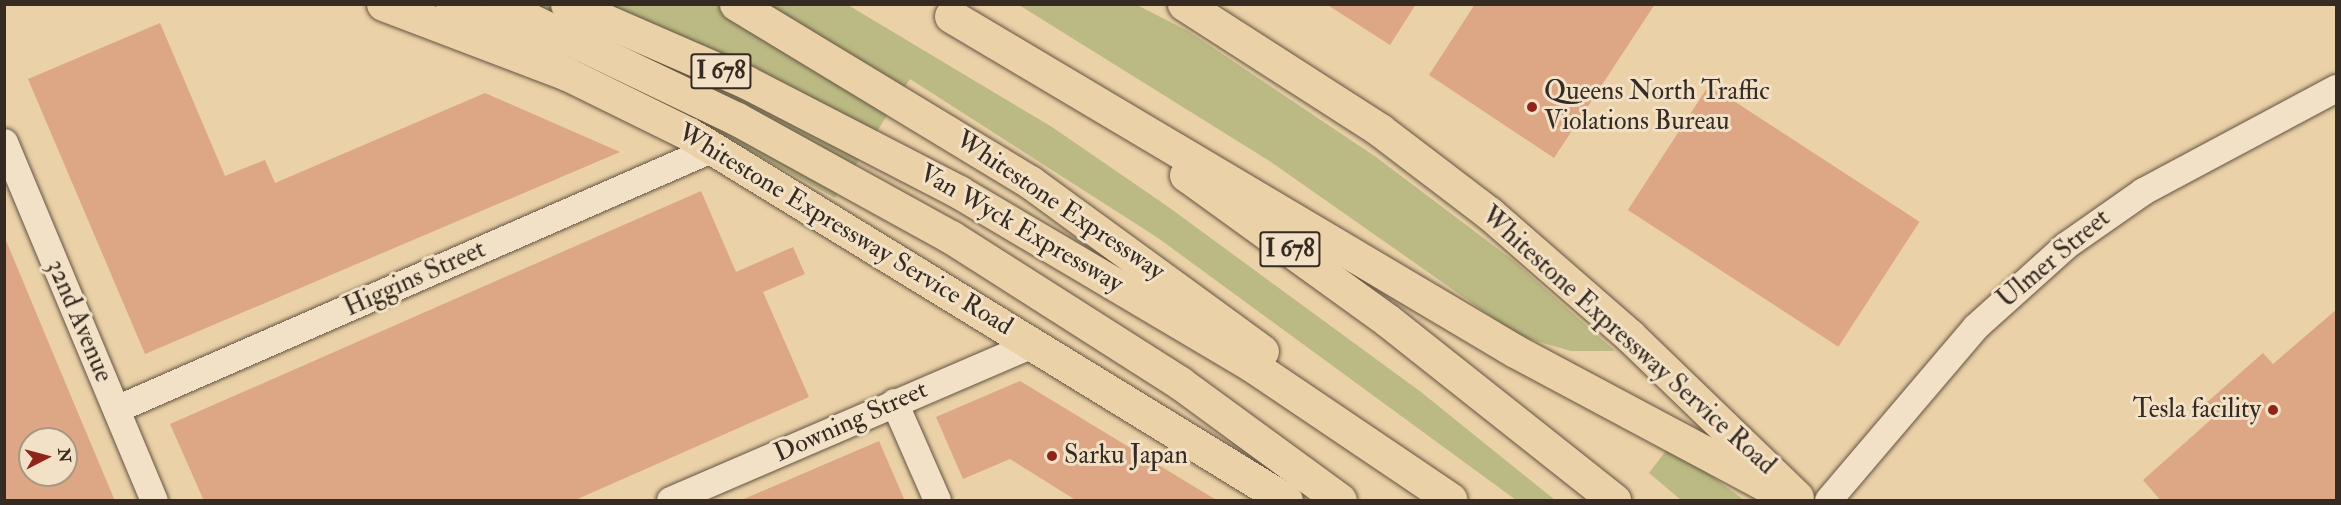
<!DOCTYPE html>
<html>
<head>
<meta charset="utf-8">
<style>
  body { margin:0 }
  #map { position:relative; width:2341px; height:505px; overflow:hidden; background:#ebd1a7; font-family:"IM FELL Double Pica",serif }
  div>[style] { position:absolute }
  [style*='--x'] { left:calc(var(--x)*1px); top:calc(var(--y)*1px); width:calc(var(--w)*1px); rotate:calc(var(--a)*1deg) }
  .green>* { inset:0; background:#bcba84 }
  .building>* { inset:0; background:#dda685; transform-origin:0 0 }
  .roads { filter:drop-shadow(0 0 2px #635443) drop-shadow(0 0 2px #635443) }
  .minor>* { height:27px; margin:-13.5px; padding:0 13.5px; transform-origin:13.5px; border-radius:13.5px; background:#f2e1c6 }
  .major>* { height:33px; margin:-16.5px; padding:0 16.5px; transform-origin:16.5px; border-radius:16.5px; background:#ebd1a7 }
  .highway>* { height:33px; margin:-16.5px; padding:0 16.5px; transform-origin:16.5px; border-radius:16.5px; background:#ebd1a7 }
  .dots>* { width:16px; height:16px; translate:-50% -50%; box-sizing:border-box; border:3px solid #f2e1c6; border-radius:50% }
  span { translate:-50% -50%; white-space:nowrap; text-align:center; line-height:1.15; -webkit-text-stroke:6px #f2e1c6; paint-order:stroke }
  .shield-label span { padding:2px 4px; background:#f2e1c6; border:2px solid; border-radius:4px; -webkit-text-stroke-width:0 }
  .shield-label { font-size:24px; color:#362b22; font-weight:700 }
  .poi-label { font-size:26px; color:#362b22 }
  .left { translate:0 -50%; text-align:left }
  .right { translate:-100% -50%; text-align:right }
  .street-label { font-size:26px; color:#362b22 }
  .frame { position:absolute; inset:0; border:6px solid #362b22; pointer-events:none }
  .north { position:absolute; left:18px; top:427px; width:60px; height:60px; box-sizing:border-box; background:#f2e1c6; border:2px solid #a79884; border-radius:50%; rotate:84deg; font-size:16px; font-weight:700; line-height:24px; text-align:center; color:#362b22 }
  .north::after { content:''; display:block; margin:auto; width:21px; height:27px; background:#8f2418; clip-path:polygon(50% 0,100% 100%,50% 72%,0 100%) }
</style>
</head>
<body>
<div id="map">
  <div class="green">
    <i style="clip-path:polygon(483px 5px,848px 5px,1052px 127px,1167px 206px,1421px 392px,1555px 500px,1516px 500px,1158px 238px,910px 79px,835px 198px)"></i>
    <i style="clip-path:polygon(1019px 5px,1137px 5px,1188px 31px,1376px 157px,1514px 261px,1615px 351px,1571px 351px,1519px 336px,1271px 162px)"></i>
    <i style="clip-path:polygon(1668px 448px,1702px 469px,1744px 500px,1681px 500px,1649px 473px)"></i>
  </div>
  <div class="building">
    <i style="clip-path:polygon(1326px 4px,1416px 4px,1390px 45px)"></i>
    <i style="clip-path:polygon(1475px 4px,1655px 4px,1554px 158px,1429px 75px)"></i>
    <i style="clip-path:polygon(160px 23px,225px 176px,265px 160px,275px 183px,485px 93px,620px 152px,145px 354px,28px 79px)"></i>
    <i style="left:1709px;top:85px;width:251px;height:149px;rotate:33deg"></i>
    <i style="clip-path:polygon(701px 191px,736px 272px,793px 247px,805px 274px,763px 292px,809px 397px,573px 501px,204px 501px,170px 424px)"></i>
    <i style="clip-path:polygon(evenodd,5px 238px,60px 370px,115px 501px,4px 501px,5px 238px,30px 439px,66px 439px,66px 475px,30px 475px,30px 439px)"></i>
    <i style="clip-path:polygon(2337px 309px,2337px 501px,2161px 501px,2143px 480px,2215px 416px,2205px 404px,2263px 353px,2273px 364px)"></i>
    <i style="clip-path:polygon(1020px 381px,1218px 501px,1077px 501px,1010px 459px,963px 479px,936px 417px)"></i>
    <i style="clip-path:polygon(879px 441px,905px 501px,739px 501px)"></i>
  </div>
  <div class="roads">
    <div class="minor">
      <i style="--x:4;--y:142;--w:388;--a:67.3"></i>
      <i style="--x:894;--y:402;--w:107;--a:66.3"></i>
      <i style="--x:116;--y:409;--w:652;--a:-23.61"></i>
      <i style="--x:670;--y:500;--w:394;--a:-23.3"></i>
      <i style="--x:1828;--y:500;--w:227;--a:-49.6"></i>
      <i style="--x:1975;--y:327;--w:122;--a:-42"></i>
      <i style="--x:2066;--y:245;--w:94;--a:-35"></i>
      <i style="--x:2143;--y:191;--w:219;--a:-28.1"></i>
    </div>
    <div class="major">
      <i style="--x:383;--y:4;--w:197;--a:20.8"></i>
      <i style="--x:567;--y:74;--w:136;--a:26.2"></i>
      <i style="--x:689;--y:134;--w:700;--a:31.51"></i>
      <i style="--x:1184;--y:4;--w:233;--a:32.7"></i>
      <i style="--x:1380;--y:130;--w:137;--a:37.3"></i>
      <i style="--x:1489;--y:213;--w:187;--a:41.1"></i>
      <i style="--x:1630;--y:336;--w:232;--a:44"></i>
    </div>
    <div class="highway">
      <i style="--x:452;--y:4;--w:63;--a:34.7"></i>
      <i style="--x:504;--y:40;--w:72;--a:28.4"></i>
      <i style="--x:497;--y:4;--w:266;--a:25.6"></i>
      <i style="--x:737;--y:119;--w:244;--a:28.9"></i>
      <i style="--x:951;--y:237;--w:272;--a:32.5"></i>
      <i style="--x:1180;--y:383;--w:198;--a:36.2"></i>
      <i style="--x:567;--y:4;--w:195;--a:23.5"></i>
      <i style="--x:746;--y:82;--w:240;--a:27.3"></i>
      <i style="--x:959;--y:192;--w:342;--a:30.6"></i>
      <i style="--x:1253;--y:366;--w:238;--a:34"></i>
      <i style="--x:736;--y:4;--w:344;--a:31.2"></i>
      <i style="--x:1030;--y:182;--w:287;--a:36.1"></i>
      <i style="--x:951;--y:16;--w:656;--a:30.71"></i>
      <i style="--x:1515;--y:351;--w:316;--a:28.1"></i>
      <i style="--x:1186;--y:175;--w:248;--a:35.8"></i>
      <i style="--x:1387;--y:320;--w:290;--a:38.4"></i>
    </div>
  </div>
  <div class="dots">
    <i style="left:1532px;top:107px;background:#8f2418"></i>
    <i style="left:2273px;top:410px;background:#8f2418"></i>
    <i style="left:1052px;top:456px;background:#8f2418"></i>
  </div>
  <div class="shield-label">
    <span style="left:721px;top:71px">I 678</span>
    <span style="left:1290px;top:249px">I 678</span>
  </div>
  <div class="poi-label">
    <span class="left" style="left:1544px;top:107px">Queens North Traffic<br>Violations Bureau</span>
    <span class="right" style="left:2261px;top:410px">Tesla facility</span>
    <span class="left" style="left:1064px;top:456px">Sarku Japan</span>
  </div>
  <div class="street-label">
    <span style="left:1060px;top:206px;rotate:34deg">Whitestone Expressway</span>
    <span style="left:1021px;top:229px;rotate:30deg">Van Wyck Expressway</span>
    <span style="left:845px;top:230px;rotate:31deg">Whitestone Expressway Service Road</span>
    <span style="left:2054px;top:259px;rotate:-40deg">Ulmer Street</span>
    <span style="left:415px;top:279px;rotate:-24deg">Higgins Street</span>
    <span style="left:79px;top:321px;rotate:67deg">32nd Avenue</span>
    <span style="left:1628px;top:341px;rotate:42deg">Whitestone Expressway Service Road</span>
    <span style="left:851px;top:422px;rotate:-24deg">Downing Street</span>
  </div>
  <div class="frame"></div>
  <div class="north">N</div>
</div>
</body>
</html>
